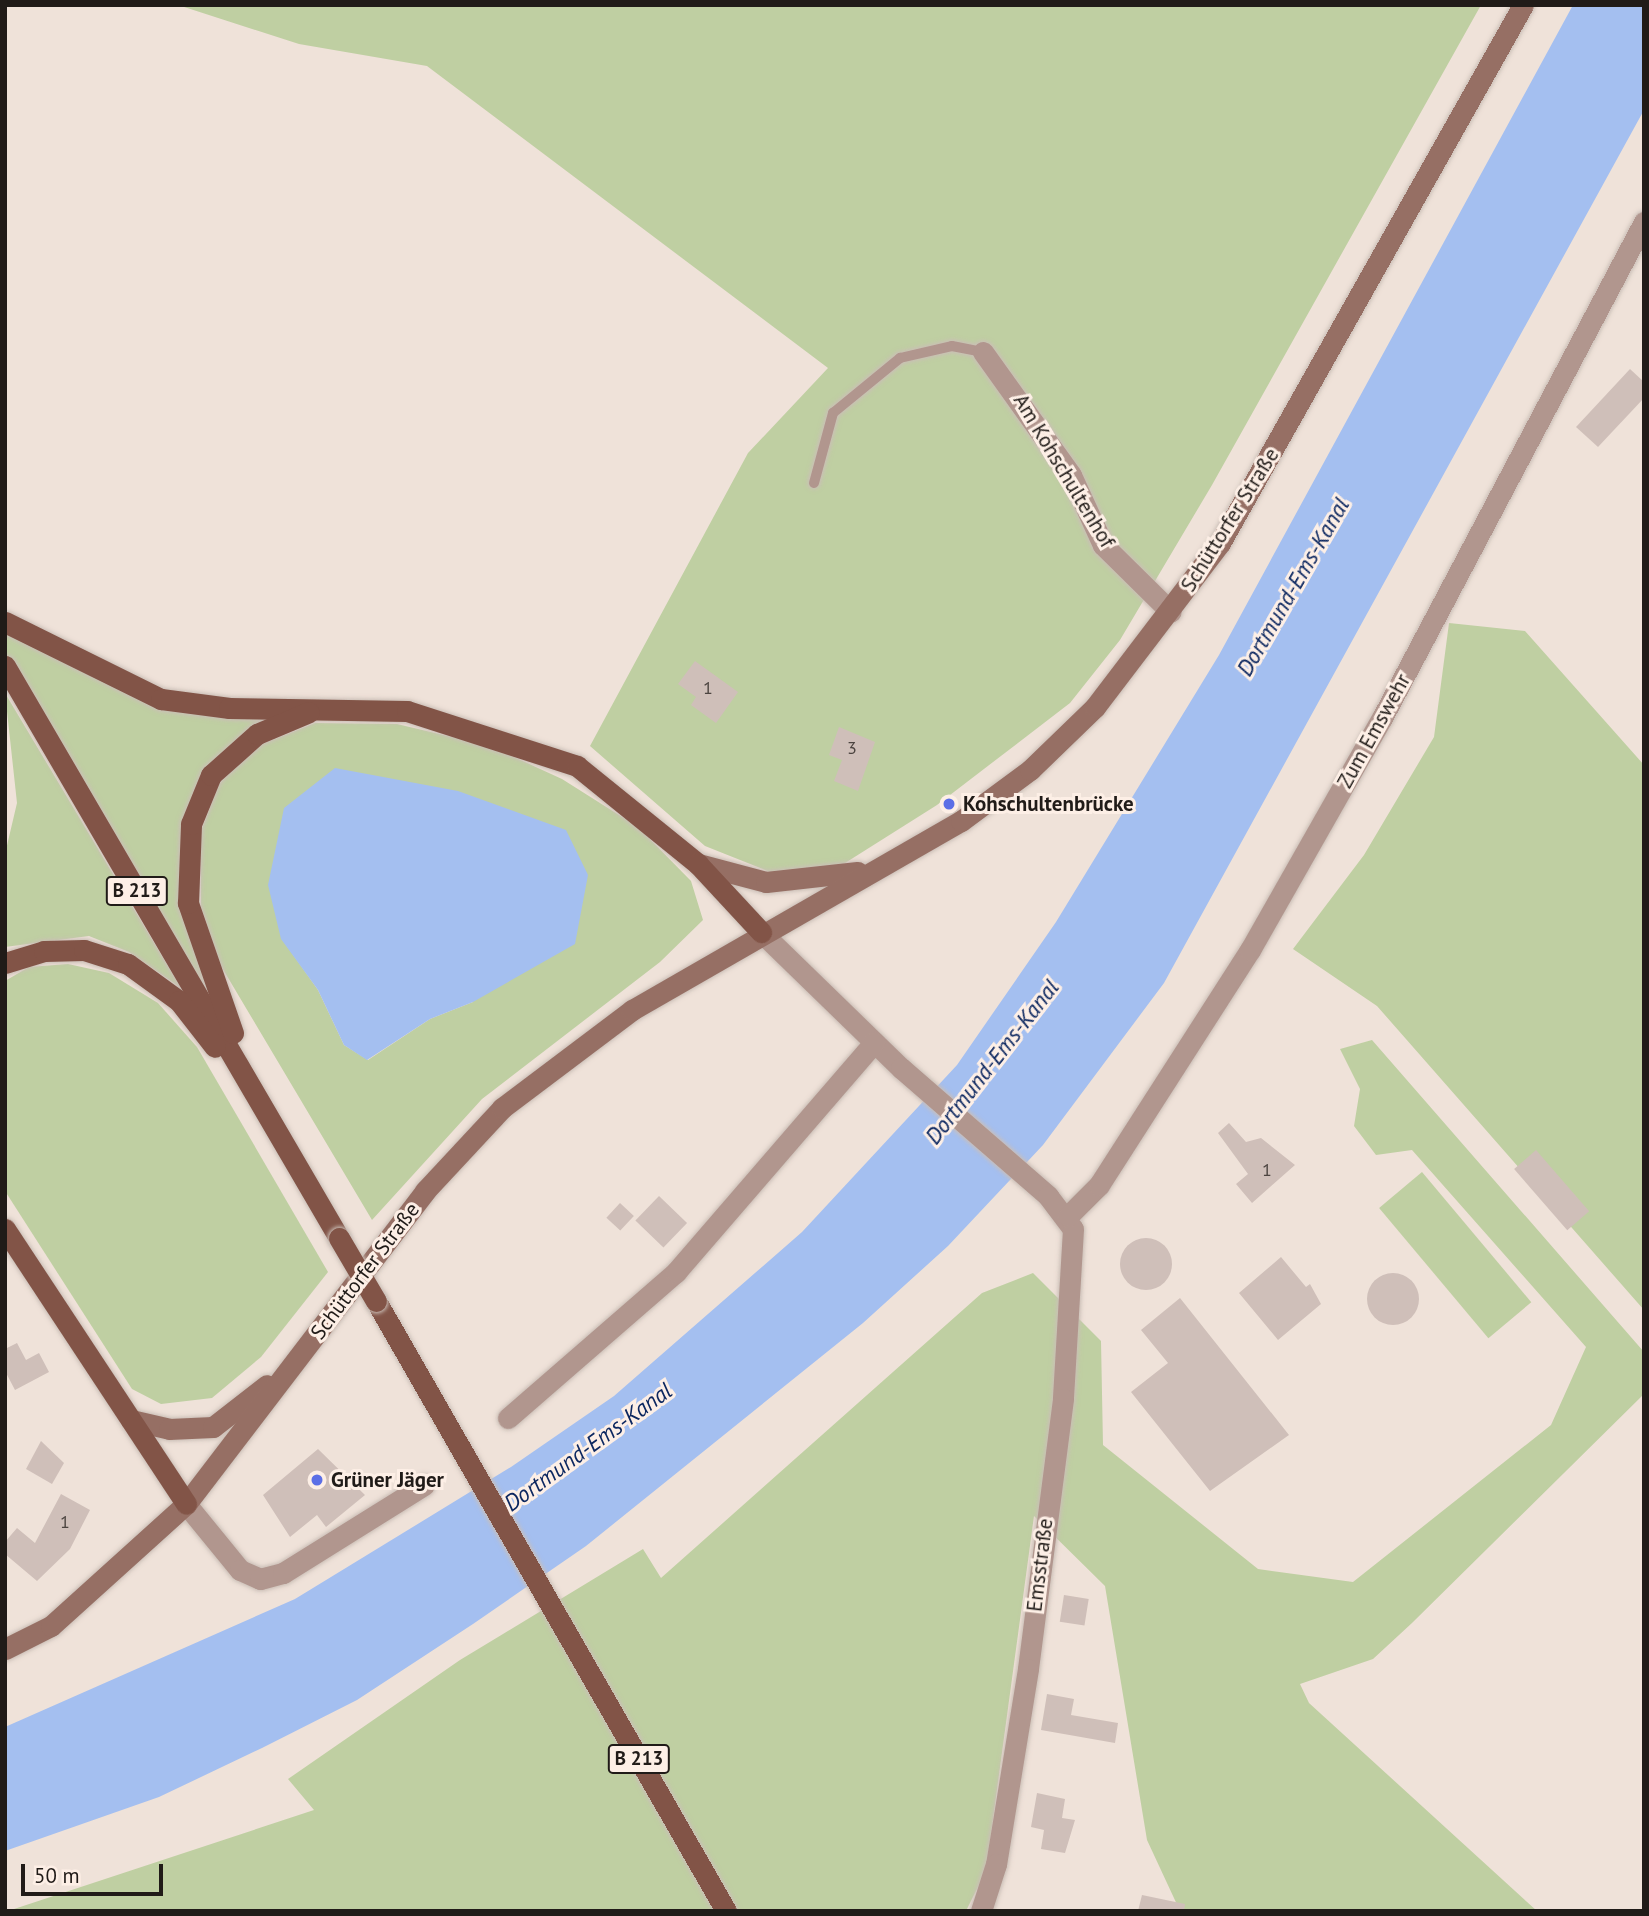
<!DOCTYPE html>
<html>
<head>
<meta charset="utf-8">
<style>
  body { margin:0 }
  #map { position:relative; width:1649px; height:1916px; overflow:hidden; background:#efe2d9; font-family:"PT Sans",sans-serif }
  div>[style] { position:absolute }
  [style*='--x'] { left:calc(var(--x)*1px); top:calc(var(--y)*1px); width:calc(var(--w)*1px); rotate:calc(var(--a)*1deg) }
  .green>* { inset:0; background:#bfcfa2; transform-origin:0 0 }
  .water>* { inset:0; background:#a4bff0 }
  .building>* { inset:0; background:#cfbfb9; transform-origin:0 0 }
  .round { border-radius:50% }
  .roads { filter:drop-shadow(0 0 2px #cabeb6) drop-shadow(0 0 2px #cabeb6) }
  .lane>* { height:10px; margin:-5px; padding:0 5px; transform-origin:5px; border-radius:5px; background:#b1968e }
  .street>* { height:21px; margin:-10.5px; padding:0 10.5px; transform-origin:10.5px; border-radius:10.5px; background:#b1968e }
  .secondary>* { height:21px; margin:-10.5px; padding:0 10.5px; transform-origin:10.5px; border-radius:10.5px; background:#966f64 }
  .primary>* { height:21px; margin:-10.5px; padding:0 10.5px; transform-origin:10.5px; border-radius:10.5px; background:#825447 }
  .bridges { filter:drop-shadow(0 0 2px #cabeb6) drop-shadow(0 0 2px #cabeb6) }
  .primary-bridge>* { height:21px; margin:-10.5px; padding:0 10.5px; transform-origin:10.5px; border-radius:10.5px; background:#825447 }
  .dots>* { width:19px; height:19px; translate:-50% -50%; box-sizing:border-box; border:4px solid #fdefe6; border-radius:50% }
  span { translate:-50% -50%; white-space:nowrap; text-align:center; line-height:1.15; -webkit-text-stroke:6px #fdefe6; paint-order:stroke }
  .number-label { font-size:18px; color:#4c4440 }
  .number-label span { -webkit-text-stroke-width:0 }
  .shield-label span { padding:2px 5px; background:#fdefe6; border:2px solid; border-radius:5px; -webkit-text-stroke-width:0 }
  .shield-label { font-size:19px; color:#201b18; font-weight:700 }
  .street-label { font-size:21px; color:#201b18 }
  .poi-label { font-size:21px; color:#201b18; font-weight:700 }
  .left { translate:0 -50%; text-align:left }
  .water-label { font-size:23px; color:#0c2760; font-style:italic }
  .frame { position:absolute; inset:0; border:7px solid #201b18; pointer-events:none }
  .scale { position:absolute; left:21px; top:1864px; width:142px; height:32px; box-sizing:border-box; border:4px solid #201b18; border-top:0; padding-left:9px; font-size:21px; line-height:24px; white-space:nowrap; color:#201b18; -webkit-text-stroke:5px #fdefe6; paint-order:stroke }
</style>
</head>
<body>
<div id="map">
  <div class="green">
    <i style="clip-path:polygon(178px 5px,1481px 5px,1212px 485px,1120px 640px,1070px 703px,937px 805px,834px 870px,770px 872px,705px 846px,590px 746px,748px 453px,828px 368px,427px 66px,299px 44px)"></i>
    <i style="clip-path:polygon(5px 623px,160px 700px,317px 708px,211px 774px,187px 903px,208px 976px,267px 1114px,5px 666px)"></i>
    <i style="clip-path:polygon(1449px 623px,1525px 631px,1644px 765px,1644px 1310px,1377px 1006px,1293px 949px,1364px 855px,1434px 737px)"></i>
    <i style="clip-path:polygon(5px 693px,181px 988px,129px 952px,89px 936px,5px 947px,5px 854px,17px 803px)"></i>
    <i style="clip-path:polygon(evenodd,315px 723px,397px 724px,490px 746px,562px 779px,638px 827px,691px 881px,703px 920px,660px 962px,482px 1099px,372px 1220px,221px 966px,201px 907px,201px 831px,219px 784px,255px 747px,315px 723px,282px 939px,473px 1002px,430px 1019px,368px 1060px,344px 1045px,318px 990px,282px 939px)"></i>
    <i style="clip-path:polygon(68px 964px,109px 973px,158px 1003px,197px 1047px,328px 1272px,261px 1357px,212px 1398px,161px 1404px,132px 1389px,5px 1191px,5px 981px,29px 967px)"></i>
    <i style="clip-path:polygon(1372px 1040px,1644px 1352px,1643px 1395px,1412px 1623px,1373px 1659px,1300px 1684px,1309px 1703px,1537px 1911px,1180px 1911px,1147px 1840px,1105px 1586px,1034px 1516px,986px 1871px,966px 1911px,8px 1911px,314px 1810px,288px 1779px,460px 1660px,643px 1549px,661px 1578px,982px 1293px,1033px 1273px,1101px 1341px,1103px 1445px,1258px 1569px,1353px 1582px,1551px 1425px,1586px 1347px,1412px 1150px,1376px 1155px,1354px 1126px,1360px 1089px,1340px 1049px)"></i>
    <i style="left:1422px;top:1172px;width:170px;height:56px;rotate:50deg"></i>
  </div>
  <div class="water">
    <i style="clip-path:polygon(1573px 5px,1644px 5px,1644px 110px,1164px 983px,1043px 1145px,948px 1246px,863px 1323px,586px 1546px,473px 1624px,357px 1700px,262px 1748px,159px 1797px,5px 1851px,5px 1727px,295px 1599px,511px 1467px,614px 1396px,802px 1232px,957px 1065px,1056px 922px,1219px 655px)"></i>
    <i style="clip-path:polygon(335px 768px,458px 791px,566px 830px,588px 875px,575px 944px,473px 1002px,430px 1019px,367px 1060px,344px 1045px,318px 990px,281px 939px,268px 885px,284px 808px)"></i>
  </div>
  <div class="building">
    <i style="clip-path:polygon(1630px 369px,1644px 382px,1644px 398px,1598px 447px,1576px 427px)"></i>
    <i style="clip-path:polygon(695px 661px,738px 692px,716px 723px,691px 705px,696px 697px,678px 684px)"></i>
    <i style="clip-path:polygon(839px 727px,875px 742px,858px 791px,834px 781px,842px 760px,829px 755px)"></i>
    <i style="clip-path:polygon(1229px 1123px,1246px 1142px,1261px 1138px,1295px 1165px,1252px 1203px,1236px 1184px,1248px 1174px,1218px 1133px)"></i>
    <i style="left:1536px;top:1150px;width:81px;height:29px;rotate:49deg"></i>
    <i style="left:659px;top:1196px;width:39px;height:34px;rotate:44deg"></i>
    <i style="left:620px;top:1203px;width:19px;height:20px;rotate:43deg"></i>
    <i class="round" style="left:1120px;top:1238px;width:52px;height:52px"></i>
    <i style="clip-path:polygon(1281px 1257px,1306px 1287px,1310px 1284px,1321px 1304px,1278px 1340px,1239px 1293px)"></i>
    <i class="round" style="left:1367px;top:1273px;width:52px;height:52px"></i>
    <i style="clip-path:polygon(1180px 1298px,1289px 1435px,1210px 1491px,1131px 1392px,1168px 1363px,1141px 1330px)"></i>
    <i style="clip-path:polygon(17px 1343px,26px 1360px,39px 1353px,49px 1372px,15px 1390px,5px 1371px,5px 1349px)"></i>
    <i style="clip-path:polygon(41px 1441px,64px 1463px,52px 1484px,26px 1469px)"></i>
    <i style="clip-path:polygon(318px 1449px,365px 1495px,326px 1527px,317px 1515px,290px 1537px,263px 1495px)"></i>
    <i style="clip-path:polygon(61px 1494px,90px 1510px,70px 1549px,37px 1581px,5px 1554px,5px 1542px,17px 1528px,35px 1543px)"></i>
    <i style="left:1064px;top:1595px;width:25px;height:27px;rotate:9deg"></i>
    <i style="clip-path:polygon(1047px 1694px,1074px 1699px,1071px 1715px,1118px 1723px,1115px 1743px,1041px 1730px)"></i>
    <i style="clip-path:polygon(1037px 1793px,1065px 1799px,1062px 1818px,1075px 1820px,1065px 1853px,1041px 1849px,1044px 1830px,1031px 1827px)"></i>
    <i style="clip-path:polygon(1142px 1895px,1185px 1904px,1184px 1911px,1138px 1911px)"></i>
  </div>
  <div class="roads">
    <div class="lane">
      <i style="--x:814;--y:483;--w:73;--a:-74.8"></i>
      <i style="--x:833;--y:413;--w:87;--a:-39.4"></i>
      <i style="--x:900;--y:358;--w:53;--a:-13"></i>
      <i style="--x:952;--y:346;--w:32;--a:11"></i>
    </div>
    <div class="street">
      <i style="--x:983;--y:352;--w:151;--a:54.4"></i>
      <i style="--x:1071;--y:475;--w:77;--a:65.4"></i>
      <i style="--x:1103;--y:545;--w:95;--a:44.6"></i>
      <i style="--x:761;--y:932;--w:195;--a:44.2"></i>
      <i style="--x:901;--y:1068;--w:195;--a:41"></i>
      <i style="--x:1048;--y:1196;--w:41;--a:52.9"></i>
      <i style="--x:1073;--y:1229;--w:170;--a:93.4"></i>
      <i style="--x:1063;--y:1399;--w:272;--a:97.4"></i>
      <i style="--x:1028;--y:1669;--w:198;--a:99.3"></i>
      <i style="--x:996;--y:1864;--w:49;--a:107.7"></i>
      <i style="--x:1068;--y:1216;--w:44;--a:-45"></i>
      <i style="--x:1099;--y:1185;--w:279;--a:-57.3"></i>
      <i style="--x:1250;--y:950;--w:267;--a:-60.4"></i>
      <i style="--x:1382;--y:718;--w:561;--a:-62.16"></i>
      <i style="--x:508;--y:1418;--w:223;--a:-41"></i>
      <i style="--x:676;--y:1272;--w:303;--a:-49.2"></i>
      <i style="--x:186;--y:1504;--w:85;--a:50.7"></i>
      <i style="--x:240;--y:1570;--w:22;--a:24"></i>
      <i style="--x:260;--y:1579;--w:24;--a:-15"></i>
      <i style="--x:283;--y:1573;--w:166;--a:-32"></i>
    </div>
    <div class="secondary">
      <i style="--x:698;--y:864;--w:70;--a:14.8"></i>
      <i style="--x:766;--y:882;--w:92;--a:-6.3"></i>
      <i style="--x:131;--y:1420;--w:39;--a:13"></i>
      <i style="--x:169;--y:1429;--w:44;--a:-2.6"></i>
      <i style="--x:213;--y:1427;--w:68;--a:-37.9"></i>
      <i style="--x:5;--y:1649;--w:51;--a:-26.6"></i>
      <i style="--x:51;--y:1626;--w:182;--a:-42.1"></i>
      <i style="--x:186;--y:1504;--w:394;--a:-52.6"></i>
      <i style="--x:425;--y:1191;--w:113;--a:-47.1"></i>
      <i style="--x:502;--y:1108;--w:163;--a:-37"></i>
      <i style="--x:632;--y:1010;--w:379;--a:-29.9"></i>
      <i style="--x:961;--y:821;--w:86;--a:-36.5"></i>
      <i style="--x:1030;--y:770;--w:91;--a:-44.1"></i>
      <i style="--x:1095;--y:707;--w:206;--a:-52.7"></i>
      <i style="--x:1220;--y:543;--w:617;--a:-60.61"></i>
    </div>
    <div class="primary">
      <i style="--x:5;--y:622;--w:174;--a:26.3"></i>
      <i style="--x:161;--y:699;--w:69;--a:7.5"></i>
      <i style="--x:229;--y:708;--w:178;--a:1"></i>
      <i style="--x:407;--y:711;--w:179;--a:17.9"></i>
      <i style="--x:577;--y:766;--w:156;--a:39"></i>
      <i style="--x:698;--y:864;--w:93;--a:47.2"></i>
      <i style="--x:5;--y:666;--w:662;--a:59.72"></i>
      <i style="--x:5;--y:963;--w:41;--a:-17.1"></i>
      <i style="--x:44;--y:951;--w:40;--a:-1.4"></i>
      <i style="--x:84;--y:950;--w:46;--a:17.7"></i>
      <i style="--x:128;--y:964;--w:63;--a:36"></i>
      <i style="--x:179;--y:1001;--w:58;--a:52"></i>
      <i style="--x:233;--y:1033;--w:138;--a:-109.1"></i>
      <i style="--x:188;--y:903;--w:79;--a:-87.8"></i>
      <i style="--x:191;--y:824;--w:53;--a:-67.8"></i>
      <i style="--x:211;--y:775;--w:62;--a:-41.7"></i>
      <i style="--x:257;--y:734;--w:56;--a:-22.9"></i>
      <i style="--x:5;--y:1229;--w:329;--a:56.6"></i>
      <i style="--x:376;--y:1301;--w:703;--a:60.15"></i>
    </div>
  </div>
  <div class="bridges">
    <div class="primary-bridge">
      <i style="--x:339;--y:1238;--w:73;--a:59.6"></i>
    </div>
  </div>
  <div class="dots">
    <i style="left:949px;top:804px;background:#5c6fe6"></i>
    <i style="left:317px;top:1480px;background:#5c6fe6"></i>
  </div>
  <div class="number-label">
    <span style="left:708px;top:688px">1</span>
    <span style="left:852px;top:748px">3</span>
    <span style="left:1267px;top:1170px">1</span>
    <span style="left:65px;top:1522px">1</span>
  </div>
  <div class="shield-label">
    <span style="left:137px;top:891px">B 213</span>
    <span style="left:639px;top:1759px">B 213</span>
  </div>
  <div class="street-label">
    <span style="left:1064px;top:471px;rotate:59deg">Am Kohschultenhof</span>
    <span style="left:1230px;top:520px;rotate:-58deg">Schüttorfer Straße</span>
    <span style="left:1374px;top:731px;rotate:-61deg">Zum Emswehr</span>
    <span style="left:365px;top:1271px;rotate:-53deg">Schüttorfer Straße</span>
    <span style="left:1040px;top:1565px;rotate:-83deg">Emsstraße</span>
  </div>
  <div class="poi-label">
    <span class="left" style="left:963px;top:804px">Kohschultenbrücke</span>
    <span class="left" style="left:331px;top:1480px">Grüner Jäger</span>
  </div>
  <div class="water-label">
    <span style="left:1293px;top:587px;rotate:-60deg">Dortmund-Ems-Kanal</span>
    <span style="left:992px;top:1062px;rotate:-52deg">Dortmund-Ems-Kanal</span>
    <span style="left:588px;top:1447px;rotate:-36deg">Dortmund-Ems-Kanal</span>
  </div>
  <div class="frame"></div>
  <div class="scale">50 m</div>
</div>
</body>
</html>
